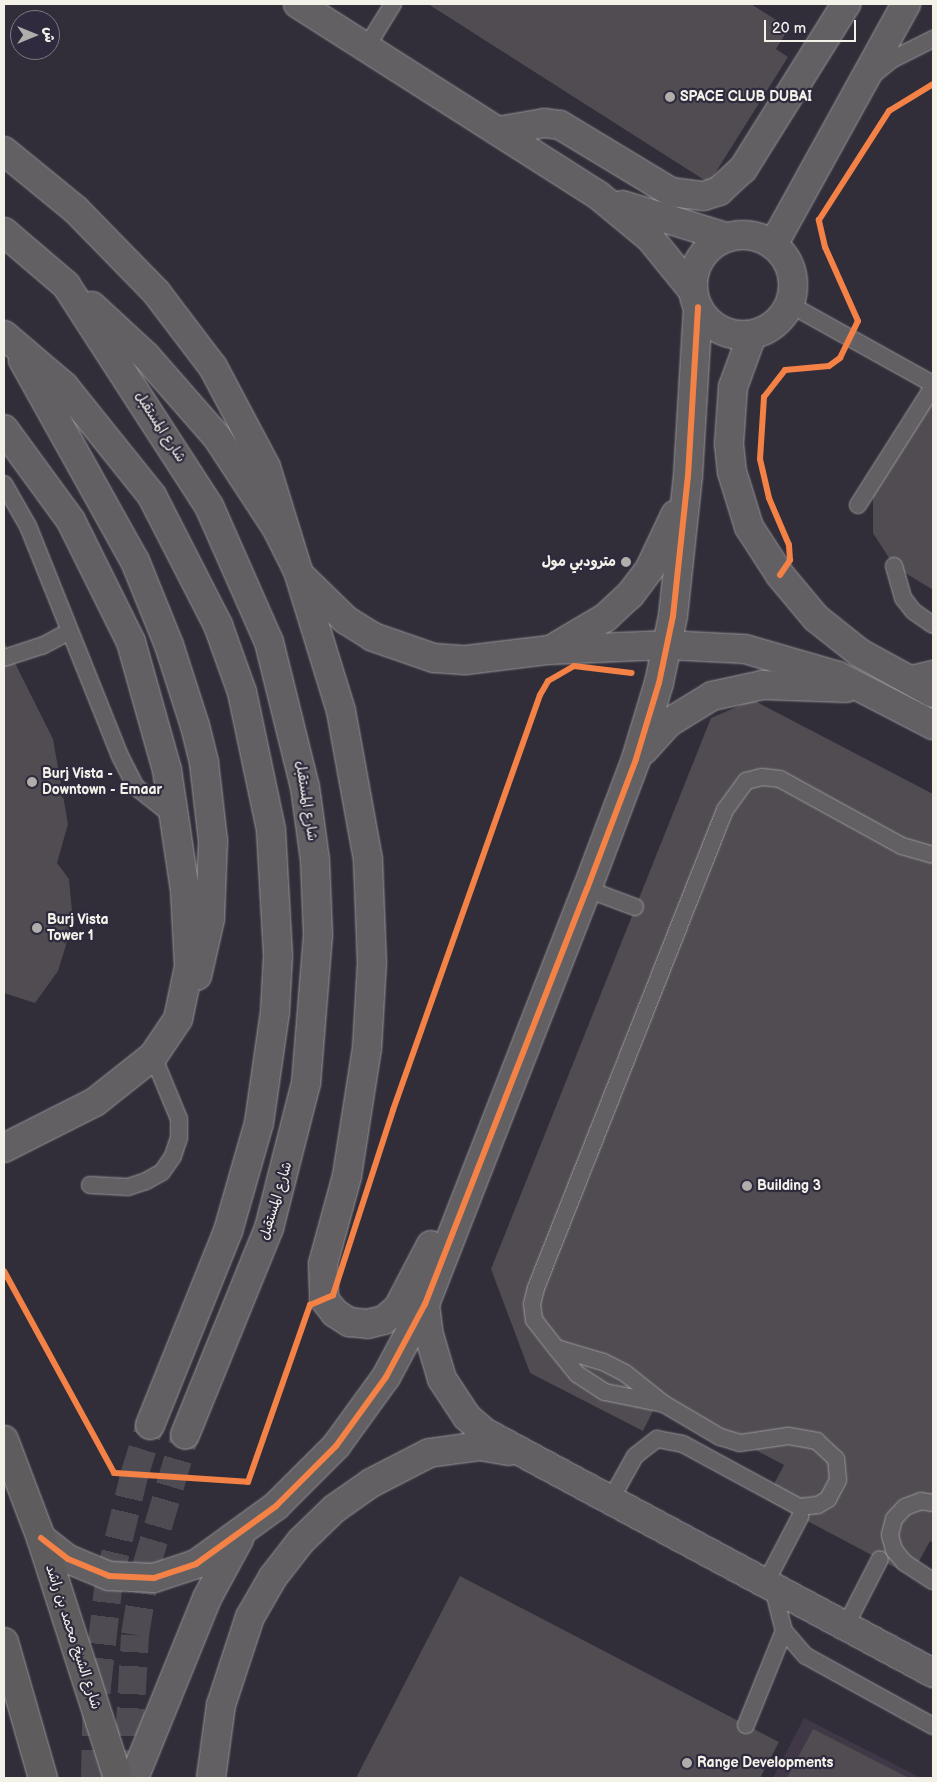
<!DOCTYPE html>
<html>
<head>
<meta charset="utf-8">
<style>
  body { margin:0 }
  #map { position:relative; width:937px; height:1782px; overflow:hidden; background:#312e39; font-family:"Balsamiq Sans","Playpen Sans Arabic",sans-serif }
  div>[style] { position:absolute }
  [style*='--x'] { left:calc(var(--x)*1px); top:calc(var(--y)*1px); width:calc(var(--w)*1px); rotate:calc(var(--a)*1deg) }
  .built>* { inset:0; background:#413847 }
  .building>* { inset:0; background:#514b52 }
  .secondary-tunnel>* { height:28px; margin-top:-14px; transform-origin:0; background:repeating-linear-gradient(90deg,#4e4b53 0 28px,transparent 0 42px) }
  .roads { filter:drop-shadow(0 0 1px #9a989b) drop-shadow(0 0 1px #9a989b) }
  .lane>* { height:16px; margin:-8px; padding:0 8px; transform-origin:8px; border-radius:8px; background:#626063 }
  .street>* { height:28px; margin:-14px; padding:0 14px; transform-origin:14px; border-radius:14px; background:#626063 }
  .street>.ring { margin:-14px; padding:0; box-sizing:content-box; background:none; border:28px solid #626063; border-radius:50% }
  .secondary>* { height:28px; margin:-14px; padding:0 14px; transform-origin:14px; border-radius:14px; background:#626063 }
  .primary>* { height:28px; margin:-14px; padding:0 14px; transform-origin:14px; border-radius:14px; background:#5f5c5e }
  .cycleway>* { height:6px; margin:-3px; padding:0 3px; transform-origin:3px; border-radius:3px; background:#f48246 }
  .dots>* { width:14px; height:14px; translate:-50% -50%; box-sizing:border-box; border:2px solid #2f2a3d; border-radius:50% }
  span { translate:-50% -50%; white-space:nowrap; text-align:center; line-height:1.15; -webkit-text-stroke:4.5px #2f2a3d; paint-order:stroke }
  .poi-label { font-size:14px; color:#f4f1e8; font-weight:700 }
  .left { translate:0 -50%; text-align:left }
  .right { translate:-100% -50%; text-align:right }
  .street-label { font-size:14px; color:#f4f1e8 }
  .frame { position:absolute; inset:0; border:5px solid #f4f1e8; pointer-events:none }
  .north { position:absolute; left:10px; top:10px; width:50px; height:50px; box-sizing:border-box; background:#2f2a3d; border:1px solid #7e7a81; border-radius:50%; rotate:90deg; font-size:14px; font-weight:700; line-height:20px; text-align:center; color:#f4f1e8 }
  .north::after { content:''; display:block; margin:auto; width:18px; height:22px; background:#b0adab; clip-path:polygon(50% 0,100% 100%,50% 72%,0 100%) }
  .scale { position:absolute; left:764px; top:20px; width:92px; height:22px; box-sizing:border-box; border:2px solid #f4f1e8; border-top:0; padding-left:6px; font-size:15px; line-height:18px; white-space:nowrap; color:#f4f1e8; -webkit-text-stroke:4px #2f2a3d; paint-order:stroke }
</style>
</head>
<body>
<div id="map">
  <div class="built">
    <i style="clip-path:polygon(804px 1718px,921px 1778px,773px 1778px)"></i>
  </div>
  <div class="building">
    <i style="clip-path:polygon(428px 4px,751px 4px,789px 28px,776px 49px,788px 57px,709px 183px)"></i>
    <i style="clip-path:polygon(933px 398px,933px 590px,894px 566px,873px 533px,873px 494px)"></i>
    <i style="clip-path:polygon(4px 641px,53px 739px,68px 824px,57px 863px,69px 879px,72px 911px,66px 945px,58px 971px,35px 1003px,4px 993px)"></i>
    <i style="clip-path:polygon(753px 700px,933px 794px,933px 1543px,930px 1541px,911px 1576px,766px 1499px,784px 1465px,659px 1399px,643px 1431px,530px 1373px,491px 1269px,711px 718px)"></i>
    <i style="clip-path:polygon(460px 1576px,779px 1742px,760px 1778px,356px 1778px)"></i>
    <i style="clip-path:polygon(813px 1729px,909px 1778px,787px 1778px)"></i>
  </div>
  <div class="secondary-tunnel">
    <i style="--x:95;--y:1778;--w:92;--a:-88.8"></i>
    <i style="--x:97;--y:1686;--w:107;--a:-83.5"></i>
    <i style="--x:109;--y:1580;--w:107;--a:-76.5"></i>
    <i style="--x:134;--y:1476;--w:53;--a:-72.6"></i>
    <i style="--x:127;--y:1778;--w:143;--a:-86.8"></i>
    <i style="--x:135;--y:1635;--w:69;--a:-80.8"></i>
    <i style="--x:146;--y:1567;--w:138;--a:-73.5"></i>
  </div>
  <div class="roads">
    <div class="lane">
      <i style="--x:366;--y:48;--w:52;--a:-58.5"></i>
      <i style="--x:873;--y:75;--w:26;--a:-39"></i>
      <i style="--x:893;--y:59;--w:45;--a:-26.6"></i>
      <i style="--x:789;--y:304;--w:165;--a:29.1"></i>
      <i style="--x:4;--y:484;--w:48;--a:60.3"></i>
      <i style="--x:28;--y:526;--w:248;--a:68.2"></i>
      <i style="--x:120;--y:756;--w:35;--a:63"></i>
      <i style="--x:136;--y:787;--w:48;--a:38.3"></i>
      <i style="--x:858;--y:505;--w:140;--a:-57.6"></i>
      <i style="--x:894;--y:566;--w:33;--a:74"></i>
      <i style="--x:903;--y:598;--w:16;--a:52"></i>
      <i style="--x:913;--y:611;--w:24;--a:35"></i>
      <i style="--x:4;--y:658;--w:40;--a:-18"></i>
      <i style="--x:42;--y:646;--w:30;--a:-28"></i>
      <i style="--x:902;--y:676;--w:32;--a:-13"></i>
      <i style="--x:587;--y:889;--w:51;--a:20.6"></i>
      <i style="--x:90;--y:1185;--w:38;--a:3"></i>
      <i style="--x:128;--y:1187;--w:19;--a:-18"></i>
      <i style="--x:146;--y:1181;--w:18;--a:-29"></i>
      <i style="--x:162;--y:1172;--w:19;--a:-55"></i>
      <i style="--x:173;--y:1156;--w:19;--a:-72"></i>
      <i style="--x:179;--y:1138;--w:19;--a:-90"></i>
      <i style="--x:179;--y:1119;--w:68;--a:-112.4"></i>
      <i style="--x:556;--y:1348;--w:33;--a:51"></i>
      <i style="--x:577;--y:1374;--w:33;--a:33"></i>
      <i style="--x:605;--y:1392;--w:60;--a:11.5"></i>
      <i style="--x:610;--y:1501;--w:51;--a:-60.9"></i>
      <i style="--x:635;--y:1456;--w:28;--a:-38"></i>
      <i style="--x:657;--y:1439;--w:26;--a:11"></i>
      <i style="--x:683;--y:1444;--w:132;--a:28.5"></i>
      <i style="--x:799;--y:1507;--w:19;--a:-6"></i>
      <i style="--x:818;--y:1505;--w:12;--a:-31"></i>
      <i style="--x:828;--y:1499;--w:21;--a:-62"></i>
      <i style="--x:838;--y:1480;--w:21;--a:-95"></i>
      <i style="--x:836;--y:1459;--w:26;--a:-137"></i>
      <i style="--x:817;--y:1441;--w:29;--a:-170"></i>
      <i style="--x:788;--y:1436;--w:49;--a:171.7"></i>
      <i style="--x:740;--y:1443;--w:21;--a:-163"></i>
      <i style="--x:720;--y:1437;--w:65;--a:-149.5"></i>
      <i style="--x:664;--y:1404;--w:50;--a:-141.5"></i>
      <i style="--x:625;--y:1373;--w:25;--a:-153"></i>
      <i style="--x:603;--y:1362;--w:49;--a:-163.4"></i>
      <i style="--x:556;--y:1348;--w:36;--a:-128"></i>
      <i style="--x:534;--y:1320;--w:16;--a:-97"></i>
      <i style="--x:532;--y:1304;--w:16;--a:-76"></i>
      <i style="--x:536;--y:1288;--w:514;--a:-68.43"></i>
      <i style="--x:725;--y:810;--w:36;--a:-54"></i>
      <i style="--x:746;--y:781;--w:16;--a:-14"></i>
      <i style="--x:762;--y:777;--w:18;--a:6"></i>
      <i style="--x:780;--y:779;--w:139;--a:28.8"></i>
      <i style="--x:902;--y:846;--w:32;--a:16"></i>
      <i style="--x:933;--y:1503;--w:12;--a:-171"></i>
      <i style="--x:921;--y:1501;--w:17;--a:159"></i>
      <i style="--x:905;--y:1507;--w:16;--a:133"></i>
      <i style="--x:894;--y:1519;--w:16;--a:104"></i>
      <i style="--x:890;--y:1535;--w:16;--a:75"></i>
      <i style="--x:894;--y:1550;--w:17;--a:50"></i>
      <i style="--x:905;--y:1563;--w:33;--a:33"></i>
      <i style="--x:765;--y:1584;--w:76;--a:-62.4"></i>
      <i style="--x:773;--y:1588;--w:44;--a:75.7"></i>
      <i style="--x:784;--y:1631;--w:33;--a:49"></i>
      <i style="--x:806;--y:1656;--w:145;--a:28.9"></i>
      <i style="--x:845;--y:1627;--w:76;--a:-62.8"></i>
      <i style="--x:746;--y:1725;--w:101;--a:-68"></i>
    </div>
    <div class="street">
      <i style="--x:298;--y:4;--w:356;--a:32.5"></i>
      <i style="--x:598;--y:195;--w:67;--a:39.6"></i>
      <i style="--x:650;--y:238;--w:68;--a:50.9"></i>
      <i style="--x:498;--y:131;--w:47;--a:-9.9"></i>
      <i style="--x:544;--y:123;--w:16;--a:7"></i>
      <i style="--x:560;--y:125;--w:130;--a:31.1"></i>
      <i style="--x:671;--y:192;--w:33;--a:7"></i>
      <i style="--x:704;--y:196;--w:16;--a:-18"></i>
      <i style="--x:719;--y:191;--w:33;--a:-43"></i>
      <i style="--x:743;--y:169;--w:195;--a:-58"></i>
      <i style="--x:4;--y:151;--w:93;--a:39.3"></i>
      <i style="--x:76;--y:210;--w:115;--a:45.7"></i>
      <i style="--x:156;--y:292;--w:94;--a:52.8"></i>
      <i style="--x:213;--y:367;--w:113;--a:62.1"></i>
      <i style="--x:266;--y:467;--w:255;--a:72.9"></i>
      <i style="--x:341;--y:711;--w:151;--a:79.7"></i>
      <i style="--x:368;--y:860;--w:102;--a:87.8"></i>
      <i style="--x:372;--y:962;--w:86;--a:93.3"></i>
      <i style="--x:367;--y:1048;--w:130;--a:98.9"></i>
      <i style="--x:347;--y:1176;--w:91;--a:105.3"></i>
      <i style="--x:323;--y:1264;--w:35;--a:88"></i>
      <i style="--x:324;--y:1299;--w:18;--a:52"></i>
      <i style="--x:335;--y:1313;--w:17;--a:33"></i>
      <i style="--x:349;--y:1322;--w:18;--a:6"></i>
      <i style="--x:367;--y:1324;--w:17;--a:-13"></i>
      <i style="--x:384;--y:1320;--w:18;--a:-41"></i>
      <i style="--x:398;--y:1308;--w:71;--a:-62.4"></i>
      <i style="--x:622;--y:205;--w:109;--a:17.1"></i>
      <i class="ring" style="left:693px;top:235px;width:72px;height:72px"></i>
      <i style="--x:773;--y:245;--w:275;--a:-61.1"></i>
      <i style="--x:752;--y:335;--w:55;--a:110.1"></i>
      <i style="--x:733;--y:387;--w:57;--a:94"></i>
      <i style="--x:729;--y:444;--w:28;--a:84"></i>
      <i style="--x:732;--y:472;--w:58;--a:72.8"></i>
      <i style="--x:749;--y:527;--w:57;--a:57.1"></i>
      <i style="--x:780;--y:575;--w:56;--a:50.1"></i>
      <i style="--x:816;--y:618;--w:56;--a:38.5"></i>
      <i style="--x:860;--y:653;--w:83;--a:28.7"></i>
      <i style="--x:304;--y:579;--w:59;--a:44.3"></i>
      <i style="--x:346;--y:620;--w:32;--a:32"></i>
      <i style="--x:373;--y:637;--w:65;--a:19"></i>
      <i style="--x:434;--y:658;--w:32;--a:4"></i>
      <i style="--x:466;--y:660;--w:84;--a:-6.9"></i>
      <i style="--x:549;--y:650;--w:118;--a:-2.4"></i>
      <i style="--x:667;--y:645;--w:78;--a:2.9"></i>
      <i style="--x:745;--y:649;--w:97;--a:16.2"></i>
      <i style="--x:838;--y:676;--w:107;--a:27.3"></i>
      <i style="--x:557;--y:646;--w:57;--a:-30.6"></i>
      <i style="--x:606;--y:617;--w:33;--a:-43"></i>
      <i style="--x:630;--y:595;--w:34;--a:-53"></i>
      <i style="--x:650;--y:568;--w:59;--a:-64.7"></i>
      <i style="--x:644;--y:750;--w:36;--a:-48"></i>
      <i style="--x:668;--y:723;--w:52;--a:-31.5"></i>
      <i style="--x:712;--y:696;--w:52;--a:-12.2"></i>
      <i style="--x:763;--y:685;--w:83;--a:2.1"></i>
      <i style="--x:425;--y:1304;--w:31;--a:83"></i>
      <i style="--x:429;--y:1335;--w:46;--a:73.5"></i>
      <i style="--x:442;--y:1379;--w:45;--a:56.7"></i>
      <i style="--x:467;--y:1417;--w:23;--a:41"></i>
      <i style="--x:484;--y:1432;--w:510;--a:28.22"></i>
      <i style="--x:41;--y:1538;--w:34;--a:38"></i>
      <i style="--x:68;--y:1559;--w:44;--a:22.5"></i>
      <i style="--x:109;--y:1576;--w:45;--a:2.5"></i>
      <i style="--x:154;--y:1578;--w:44;--a:-18.4"></i>
      <i style="--x:196;--y:1564;--w:99;--a:-35.9"></i>
      <i style="--x:276;--y:1506;--w:85;--a:-45"></i>
      <i style="--x:336;--y:1446;--w:85;--a:-54.1"></i>
      <i style="--x:386;--y:1377;--w:83;--a:-61.9"></i>
      <i style="--x:425;--y:1304;--w:445;--a:-68.7"></i>
      <i style="--x:587;--y:889;--w:139;--a:-69.3"></i>
      <i style="--x:636;--y:759;--w:79;--a:-73.2"></i>
      <i style="--x:659;--y:683;--w:68;--a:-78.2"></i>
      <i style="--x:673;--y:616;--w:141;--a:-83.9"></i>
      <i style="--x:688;--y:476;--w:169;--a:-86.6"></i>
      <i style="--x:134;--y:1778;--w:194;--a:-67.9"></i>
      <i style="--x:207;--y:1598;--w:67;--a:-61.5"></i>
      <i style="--x:211;--y:1778;--w:74;--a:-82.2"></i>
      <i style="--x:221;--y:1705;--w:93;--a:-71.8"></i>
      <i style="--x:250;--y:1617;--w:46;--a:-60.1"></i>
      <i style="--x:273;--y:1577;--w:46;--a:-52.1"></i>
      <i style="--x:301;--y:1541;--w:46;--a:-44.1"></i>
      <i style="--x:334;--y:1509;--w:45;--a:-35.1"></i>
      <i style="--x:371;--y:1483;--w:65;--a:-27.3"></i>
      <i style="--x:429;--y:1453;--w:51;--a:-7.8"></i>
      <i style="--x:480;--y:1446;--w:29;--a:10"></i>
    </div>
    <div class="secondary">
      <i style="--x:4;--y:232;--w:82;--a:40.5"></i>
      <i style="--x:66;--y:285;--w:263;--a:57.1"></i>
      <i style="--x:209;--y:506;--w:149;--a:66.2"></i>
      <i style="--x:269;--y:642;--w:149;--a:76.1"></i>
      <i style="--x:305;--y:787;--w:74;--a:82.2"></i>
      <i style="--x:315;--y:860;--w:75;--a:87.7"></i>
      <i style="--x:318;--y:935;--w:148;--a:94.6"></i>
      <i style="--x:306;--y:1083;--w:150;--a:104.3"></i>
      <i style="--x:269;--y:1228;--w:223;--a:112.1"></i>
      <i style="--x:92;--y:306;--w:74;--a:42.8"></i>
      <i style="--x:146;--y:356;--w:108;--a:48.8"></i>
      <i style="--x:217;--y:437;--w:108;--a:56.8"></i>
      <i style="--x:276;--y:527;--w:54;--a:63.4"></i>
      <i style="--x:4;--y:335;--w:79;--a:40.4"></i>
      <i style="--x:64;--y:386;--w:141;--a:51.3"></i>
      <i style="--x:152;--y:496;--w:145;--a:62.9"></i>
      <i style="--x:218;--y:625;--w:71;--a:70.3"></i>
      <i style="--x:242;--y:692;--w:141;--a:78.1"></i>
      <i style="--x:271;--y:830;--w:126;--a:86.8"></i>
      <i style="--x:278;--y:956;--w:56;--a:93.1"></i>
      <i style="--x:275;--y:1012;--w:112;--a:98.2"></i>
      <i style="--x:259;--y:1123;--w:112;--a:106"></i>
      <i style="--x:228;--y:1231;--w:209;--a:111.9"></i>
      <i style="--x:23;--y:360;--w:230;--a:60.9"></i>
      <i style="--x:135;--y:561;--w:91;--a:68"></i>
      <i style="--x:169;--y:645;--w:85;--a:72.2"></i>
      <i style="--x:195;--y:726;--w:38;--a:76"></i>
      <i style="--x:204;--y:763;--w:79;--a:83.4"></i>
      <i style="--x:213;--y:841;--w:78;--a:92.2"></i>
      <i style="--x:210;--y:919;--w:58;--a:102.8"></i>
      <i style="--x:4;--y:429;--w:114;--a:53.9"></i>
      <i style="--x:71;--y:521;--w:135;--a:63.6"></i>
      <i style="--x:131;--y:642;--w:133;--a:74.3"></i>
      <i style="--x:167;--y:770;--w:121;--a:81.5"></i>
      <i style="--x:185;--y:890;--w:77;--a:87"></i>
      <i style="--x:189;--y:967;--w:53;--a:101.9"></i>
      <i style="--x:178;--y:1019;--w:45;--a:124"></i>
      <i style="--x:153;--y:1056;--w:74;--a:141.6"></i>
      <i style="--x:95;--y:1102;--w:102;--a:153.2"></i>
    </div>
    <div class="primary">
      <i style="--x:4;--y:1440;--w:105;--a:69.3"></i>
      <i style="--x:41;--y:1538;--w:252;--a:72.2"></i>
      <i style="--x:4;--y:1642;--w:141;--a:74"></i>
    </div>
  </div>
  <div class="cycleway">
    <i style="--x:780;--y:575;--w:18;--a:-56"></i>
    <i style="--x:790;--y:560;--w:15;--a:-94"></i>
    <i style="--x:789;--y:545;--w:51;--a:-113.1"></i>
    <i style="--x:769;--y:498;--w:40;--a:-103"></i>
    <i style="--x:760;--y:459;--w:62;--a:-86.3"></i>
    <i style="--x:764;--y:397;--w:34;--a:-52"></i>
    <i style="--x:785;--y:370;--w:44;--a:-5.2"></i>
    <i style="--x:829;--y:366;--w:14;--a:-36"></i>
    <i style="--x:840;--y:358;--w:41;--a:-64.1"></i>
    <i style="--x:858;--y:321;--w:81;--a:-114"></i>
    <i style="--x:825;--y:247;--w:28;--a:-103"></i>
    <i style="--x:819;--y:220;--w:130;--a:-57.3"></i>
    <i style="--x:889;--y:111;--w:52;--a:-31.5"></i>
    <i style="--x:4;--y:1271;--w:230;--a:61.4"></i>
    <i style="--x:114;--y:1473;--w:134;--a:3.8"></i>
    <i style="--x:248;--y:1482;--w:188;--a:-70.7"></i>
    <i style="--x:310;--y:1305;--w:25;--a:-23"></i>
    <i style="--x:333;--y:1295;--w:194;--a:-72"></i>
    <i style="--x:393;--y:1110;--w:440;--a:-70.5"></i>
    <i style="--x:540;--y:695;--w:16;--a:-60"></i>
    <i style="--x:548;--y:681;--w:30;--a:-30"></i>
    <i style="--x:574;--y:666;--w:58;--a:6.9"></i>
    <i style="--x:41;--y:1538;--w:34;--a:38"></i>
    <i style="--x:68;--y:1559;--w:44;--a:22.5"></i>
    <i style="--x:109;--y:1576;--w:45;--a:2.5"></i>
    <i style="--x:154;--y:1578;--w:44;--a:-18.4"></i>
    <i style="--x:196;--y:1564;--w:99;--a:-35.9"></i>
    <i style="--x:276;--y:1506;--w:85;--a:-45"></i>
    <i style="--x:336;--y:1446;--w:85;--a:-54.1"></i>
    <i style="--x:386;--y:1377;--w:83;--a:-61.9"></i>
    <i style="--x:425;--y:1304;--w:445;--a:-68.7"></i>
    <i style="--x:587;--y:889;--w:139;--a:-69.3"></i>
    <i style="--x:636;--y:759;--w:79;--a:-73.2"></i>
    <i style="--x:659;--y:683;--w:68;--a:-78.2"></i>
    <i style="--x:673;--y:616;--w:141;--a:-83.9"></i>
    <i style="--x:688;--y:476;--w:169;--a:-86.6"></i>
  </div>
  <div class="dots">
    <i style="left:670px;top:97px;background:#b0adab"></i>
    <i style="left:626px;top:562px;background:#b0adab"></i>
    <i style="left:32px;top:782px;background:#b0adab"></i>
    <i style="left:37px;top:928px;background:#b0adab"></i>
    <i style="left:747px;top:1186px;background:#b0adab"></i>
    <i style="left:687px;top:1763px;background:#b0adab"></i>
  </div>
  <div class="poi-label">
    <span class="left" style="left:680px;top:97px">SPACE CLUB DUBAI</span>
    <span class="right" style="left:616px;top:562px">مترودبي مول</span>
    <span class="left" style="left:42px;top:782px">Burj Vista -<br>Downtown - Emaar</span>
    <span class="left" style="left:47px;top:928px">Burj Vista<br>Tower 1</span>
    <span class="left" style="left:757px;top:1186px">Building 3</span>
    <span class="left" style="left:697px;top:1763px">Range Developments</span>
  </div>
  <div class="street-label">
    <span style="left:160px;top:427px;rotate:57deg">شارع المستقبل</span>
    <span style="left:306px;top:801px;rotate:81deg">شارع المستقبل</span>
    <span style="left:276px;top:1201px;rotate:-73deg">شارع المستقبل</span>
    <span style="left:73px;top:1637px;rotate:72deg">شارع الشيخ محمد بن راشد</span>
  </div>
  <div class="frame"></div>
  <div class="north">ش</div>
  <div class="scale">20 m</div>
</div>
</body>
</html>
